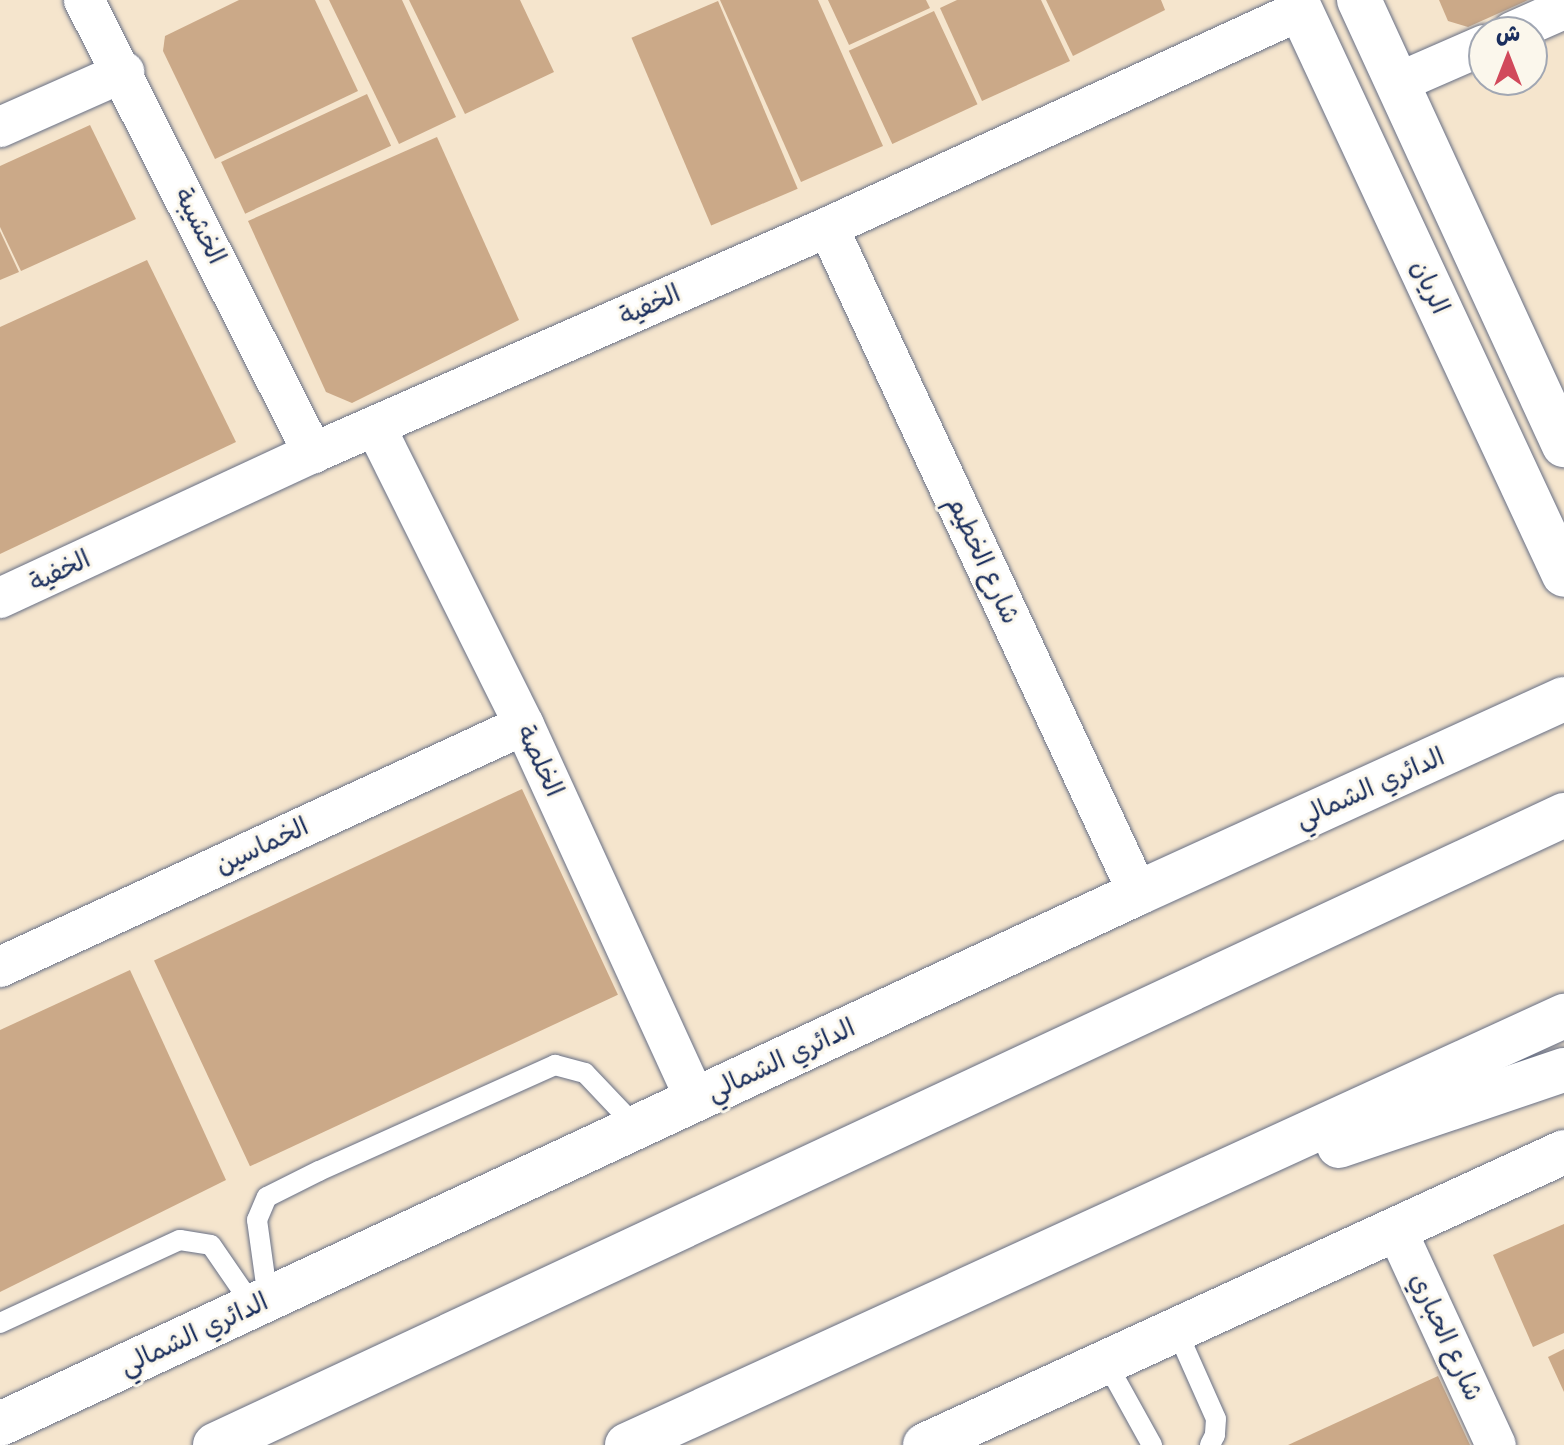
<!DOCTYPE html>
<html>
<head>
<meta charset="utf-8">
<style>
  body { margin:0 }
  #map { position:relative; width:1564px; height:1445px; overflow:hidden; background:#f5e5cd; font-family:Sriracha,"Playpen Sans Arabic",sans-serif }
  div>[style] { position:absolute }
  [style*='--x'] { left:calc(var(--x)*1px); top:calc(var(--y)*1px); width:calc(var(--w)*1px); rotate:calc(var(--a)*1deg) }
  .building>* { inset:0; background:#cba988; transform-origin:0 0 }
  .roads { filter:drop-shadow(0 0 2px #676f85) drop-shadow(0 0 2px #676f85) }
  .service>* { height:20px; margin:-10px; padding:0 10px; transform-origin:10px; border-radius:10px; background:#fff }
  .minor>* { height:40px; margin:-20px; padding:0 20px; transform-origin:20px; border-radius:20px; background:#fff }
  .tertiary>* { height:44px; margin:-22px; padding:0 22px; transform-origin:22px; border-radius:22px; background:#fff }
  .motorway>* { height:44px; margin:-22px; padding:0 22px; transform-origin:22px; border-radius:22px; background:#fff }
  span { translate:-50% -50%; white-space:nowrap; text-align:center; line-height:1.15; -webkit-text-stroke:6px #fbf7ec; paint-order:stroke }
  .street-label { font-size:26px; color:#1b2f5e }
  .north { position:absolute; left:1468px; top:16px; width:80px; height:80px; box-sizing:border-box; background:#fbf7ec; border:2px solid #a1a7b3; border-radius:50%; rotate:0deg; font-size:22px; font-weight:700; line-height:32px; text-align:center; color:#1b2f5e }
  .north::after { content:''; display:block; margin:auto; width:28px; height:36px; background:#d1495b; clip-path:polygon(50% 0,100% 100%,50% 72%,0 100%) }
</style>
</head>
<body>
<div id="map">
  <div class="building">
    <i style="clip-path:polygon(239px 0,315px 0,358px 91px,215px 159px,163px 51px,165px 36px)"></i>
    <i style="clip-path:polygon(329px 0,402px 0,456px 117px,399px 144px)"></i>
    <i style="clip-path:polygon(409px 0,520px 0,554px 72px,465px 114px)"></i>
    <i style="clip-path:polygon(720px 0,818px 0,883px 146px,801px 182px)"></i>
    <i style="clip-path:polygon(828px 0,926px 0,930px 8px,849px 45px)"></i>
    <i style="clip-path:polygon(957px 0,1041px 0,1070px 61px,982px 101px,940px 8px)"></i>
    <i style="clip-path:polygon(1046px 0,1161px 0,1165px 10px,1073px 56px)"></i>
    <i style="clip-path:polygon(1439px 0,1528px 0,1468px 27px,1448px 21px)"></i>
    <i style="left:718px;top:1px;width:204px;height:94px;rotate:67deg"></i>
    <i style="left:934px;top:11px;width:103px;height:94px;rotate:65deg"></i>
    <i style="left:367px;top:94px;width:57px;height:161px;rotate:65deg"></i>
    <i style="clip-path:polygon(90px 125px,136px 219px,21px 271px,0 227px,0 166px)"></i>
    <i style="clip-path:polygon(437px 137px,519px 320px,352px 403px,326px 392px,248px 221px)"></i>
    <i style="clip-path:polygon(0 231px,19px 272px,0 280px)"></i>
    <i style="clip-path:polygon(147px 260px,236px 442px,0 554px,0 327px)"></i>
    <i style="left:522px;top:789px;width:227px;height:406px;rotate:65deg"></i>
    <i style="clip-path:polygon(130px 970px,226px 1180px,0 1292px,0 1030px)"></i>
    <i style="clip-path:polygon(1564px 1224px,1564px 1333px,1533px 1347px,1493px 1255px)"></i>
    <i style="clip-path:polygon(1564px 1349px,1564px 1392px,1548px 1357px)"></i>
    <i style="clip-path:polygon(1438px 1376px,1470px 1445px,1288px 1445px)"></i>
  </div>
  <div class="roads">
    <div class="service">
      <i style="--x:268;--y:1299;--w:80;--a:-97.9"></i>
      <i style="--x:257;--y:1220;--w:25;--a:-67"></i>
      <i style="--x:267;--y:1197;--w:58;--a:-26.6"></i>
      <i style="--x:319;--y:1171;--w:259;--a:-24.2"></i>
      <i style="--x:555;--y:1065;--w:31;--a:15"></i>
      <i style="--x:585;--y:1073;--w:76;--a:46.6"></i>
      <i style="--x:0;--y:1323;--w:198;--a:-24.8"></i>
      <i style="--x:180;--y:1240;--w:31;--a:9"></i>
      <i style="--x:211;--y:1245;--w:74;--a:55.5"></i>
      <i style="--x:1176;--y:1329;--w:98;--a:66"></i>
      <i style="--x:1216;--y:1419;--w:16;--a:94"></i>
      <i style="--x:1215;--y:1435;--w:11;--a:117"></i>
      <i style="--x:1106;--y:1362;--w:95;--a:61"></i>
    </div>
    <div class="minor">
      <i style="--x:84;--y:0;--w:508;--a:63.18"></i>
      <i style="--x:1512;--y:32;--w:57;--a:-23.9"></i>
      <i style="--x:1397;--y:83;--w:95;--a:-23.6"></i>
      <i style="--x:0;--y:127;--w:136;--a:-23.9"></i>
      <i style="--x:828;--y:227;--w:735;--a:65.04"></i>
      <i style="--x:375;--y:426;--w:334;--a:63.5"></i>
      <i style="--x:524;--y:725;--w:413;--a:65.4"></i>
      <i style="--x:0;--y:598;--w:345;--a:-24.9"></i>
      <i style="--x:313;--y:453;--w:562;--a:-23.69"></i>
      <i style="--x:828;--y:227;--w:520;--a:-24.64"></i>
      <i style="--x:0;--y:967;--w:577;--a:-24.79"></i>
      <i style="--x:1396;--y:1229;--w:238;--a:65.2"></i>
    </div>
    <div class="tertiary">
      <i style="--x:1296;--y:0;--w:634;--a:65.01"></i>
      <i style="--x:1359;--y:0;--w:490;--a:65.3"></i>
      <i style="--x:0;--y:1424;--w:1256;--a:-25.01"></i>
      <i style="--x:1138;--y:893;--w:468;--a:-24.5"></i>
      <i style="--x:925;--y:1445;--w:703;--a:-24.63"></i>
    </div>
    <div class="motorway">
      <i style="--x:1339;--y:1146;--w:237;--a:-18.7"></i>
      <i style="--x:215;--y:1445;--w:1489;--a:-25.03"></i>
      <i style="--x:627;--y:1445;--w:1031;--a:-24.6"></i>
    </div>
  </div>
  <div class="street-label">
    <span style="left:200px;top:226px;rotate:63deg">الخشيبة</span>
    <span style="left:1430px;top:287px;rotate:65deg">الريان</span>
    <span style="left:650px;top:305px;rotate:-24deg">الخفية</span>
    <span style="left:983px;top:560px;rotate:65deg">شارع الخطيم</span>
    <span style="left:60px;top:571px;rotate:-25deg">الخفية</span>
    <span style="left:540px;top:761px;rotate:65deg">الخلصة</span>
    <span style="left:1370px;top:788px;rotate:-24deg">الدائري الشمالي</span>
    <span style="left:262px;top:846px;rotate:-25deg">الخماسين</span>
    <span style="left:781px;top:1060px;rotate:-25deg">الدائري الشمالي</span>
    <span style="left:194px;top:1334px;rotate:-25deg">الدائري الشمالي</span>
    <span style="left:1446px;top:1337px;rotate:65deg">شارع الحباري</span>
  </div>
  <div class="north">ش</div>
</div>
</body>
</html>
